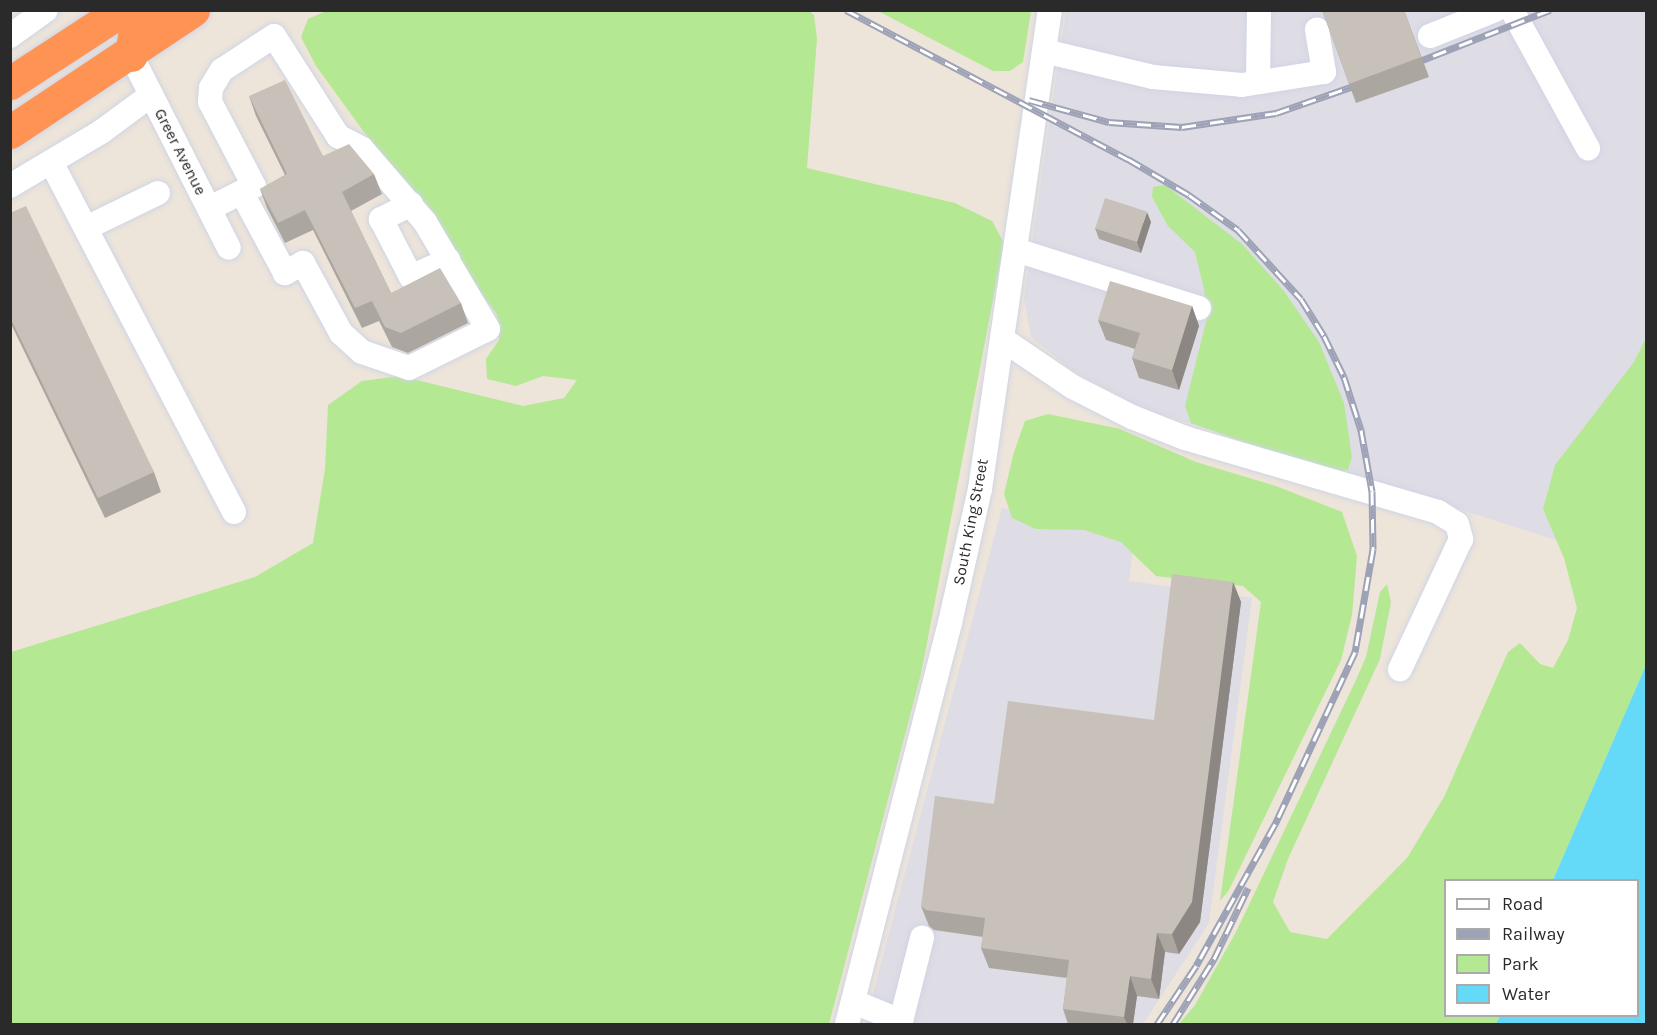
<!DOCTYPE html>
<html>
<head>
<meta charset="utf-8">
<style>
  body { margin:0 }
  #map { position:relative; width:1657px; height:1035px; overflow:hidden; background:#ede4da; font-family:Karla,sans-serif }
  div>[style] { position:absolute }
  [style*='--x'] { left:calc(var(--x)*1px); top:calc(var(--y)*1px); width:calc(var(--w)*1px); rotate:calc(var(--a)*1deg) }
  .industrial>* { inset:0; background:#dedce5 }
  .green>* { inset:0; background:#b5e892 }
  .water>* { inset:0; background:#64daf8 }
  .roads { filter:drop-shadow(0 0 2px #cfd5e4) drop-shadow(0 0 2px #cfd5e4) }
  .minor>* { height:24px; margin:-12px; padding:0 12px; transform-origin:12px; border-radius:12px; background:#fff }
  .highway>* { height:33px; margin:-16.5px; padding:0 16.5px; transform-origin:16.5px; border-radius:16.5px; background:#ff9354 }
  .rail>* { height:7px; margin-top:-3.5px; transform-origin:0; background:repeating-linear-gradient(90deg,#fff 0 14px,#9da2b6 0 28px); box-sizing:border-box; border-block:2px solid #9da2b6 }
  .wall>* { inset:0; background:#aca6a0 }
  .shaded-wall>* { inset:0; background:#8c8782 }
  .building>* { inset:0; background:#c8c1ba; transform-origin:0 0 }
  span { translate:-50% -50%; white-space:nowrap; text-align:center; line-height:1.15; -webkit-text-stroke:4.5px #fff; paint-order:stroke }
  .street-label { font-size:16px; color:#2a2a2a }
  .frame { position:absolute; inset:0; border:12px solid #2a2a2a; pointer-events:none }
  .legend { position:absolute; left:1444px; top:879px; width:195px; height:138px; box-sizing:border-box; background:#fff; border:2px solid #aaa; margin:0; padding:8px 10px; list-style:none; font-size:18px; color:#2a2a2a }
  .legend li { display:flex; align-items:center; gap:12px; height:30px }
  .legend b { width:30px; border:2px solid #aaa }
</style>
</head>
<body>
<div id="map">
  <div class="industrial">
    <i style="clip-path:polygon(1066px 11px,1646px 11px,1646px 388px,1556px 540px,1142px 408px,1072px 370px,1031px 337px,1024px 298px)"></i>
    <i style="clip-path:polygon(1002px 508px,1136px 526px,1129px 581px,1252px 598px,1209px 923px,1143px 1024px,865px 1024px)"></i>
  </div>
  <div class="green">
    <i style="clip-path:polygon(328px 10px,809px 11px,814px 15px,817px 39px,807px 168px,955px 203px,992px 221px,1004px 243px,921px 674px,829px 1024px,11px 1024px,11px 652px,255px 577px,313px 543px,325px 469px,328px 405px,362px 381px,400px 376px,523px 406px,564px 398px,577px 380px,543px 376px,516px 386px,487px 379px,486px 359px,499px 340px,497px 315px,316px 66px,301px 37px,308px 19px)"></i>
    <i style="clip-path:polygon(878px 11px,1031px 11px,1023px 62px,1010px 71px,993px 71px)"></i>
    <i style="clip-path:polygon(1165px 185px,1242px 244px,1284px 291px,1319px 342px,1344px 403px,1352px 457px,1348px 470px,1332px 474px,1191px 423px,1185px 406px,1207px 318px,1204px 289px,1195px 252px,1168px 226px,1152px 197px,1153px 187px)"></i>
    <i style="clip-path:polygon(1646px 338px,1646px 665px,1553px 880px,1446px 880px,1446px 1016px,1500px 1016px,1496px 1024px,1179px 1024px,1195px 1005px,1236px 932px,1356px 680px,1366px 657px,1380px 592px,1387px 584px,1391px 602px,1380px 659px,1288px 859px,1273px 902px,1290px 932px,1327px 939px,1407px 858px,1444px 797px,1508px 652px,1520px 643px,1540px 664px,1553px 668px,1568px 640px,1577px 608px,1564px 558px,1543px 509px,1555px 465px,1634px 362px)"></i>
    <i style="clip-path:polygon(1048px 414px,1120px 429px,1196px 462px,1276px 486px,1342px 512px,1357px 556px,1352px 615px,1341px 660px,1229px 890px,1220px 901px,1261px 602px,1243px 586px,1156px 576px,1121px 542px,1084px 530px,1036px 529px,1012px 518px,1004px 494px,1014px 452px,1025px 421px)"></i>
  </div>
  <div class="water">
    <i style="clip-path:polygon(1646px 665px,1646px 1024px,1496px 1024px,1500px 1016px,1638px 1016px,1638px 880px,1553px 880px)"></i>
  </div>
  <div class="roads">
    <div class="minor">
      <i style="--x:1512;--y:10;--w:158;--a:61.2"></i>
      <i style="--x:10;--y:36;--w:44;--a:-35.8"></i>
      <i style="--x:1430;--y:36;--w:70;--a:-21.8"></i>
      <i style="--x:1044;--y:51;--w:112;--a:13.4"></i>
      <i style="--x:1153;--y:77;--w:89;--a:5.1"></i>
      <i style="--x:1242;--y:85;--w:83;--a:-9"></i>
      <i style="--x:1324;--y:72;--w:43;--a:-99.5"></i>
      <i style="--x:131;--y:55;--w:216;--a:63.1"></i>
      <i style="--x:1258;--y:82;--w:72;--a:-89.2"></i>
      <i style="--x:51;--y:162;--w:395;--a:62.4"></i>
      <i style="--x:10;--y:186;--w:106;--a:-30.7"></i>
      <i style="--x:101;--y:132;--w:62;--a:-36.5"></i>
      <i style="--x:411;--y:204;--w:34;--a:153"></i>
      <i style="--x:381;--y:219;--w:65;--a:62.7"></i>
      <i style="--x:411;--y:277;--w:41;--a:-24.7"></i>
      <i style="--x:210;--y:208;--w:49;--a:-26.6"></i>
      <i style="--x:254;--y:186;--w:95;--a:-117.6"></i>
      <i style="--x:210;--y:102;--w:14;--a:-86"></i>
      <i style="--x:211;--y:88;--w:21;--a:-59"></i>
      <i style="--x:222;--y:70;--w:62;--a:-33.2"></i>
      <i style="--x:274;--y:36;--w:119;--a:57.4"></i>
      <i style="--x:338;--y:136;--w:27;--a:28"></i>
      <i style="--x:362;--y:149;--w:96;--a:49.2"></i>
      <i style="--x:425;--y:222;--w:124;--a:59.5"></i>
      <i style="--x:488;--y:329;--w:88;--a:153.7"></i>
      <i style="--x:409;--y:368;--w:50;--a:-161.2"></i>
      <i style="--x:362;--y:352;--w:28;--a:-138"></i>
      <i style="--x:341;--y:333;--w:80;--a:-118.5"></i>
      <i style="--x:303;--y:263;--w:21;--a:151"></i>
      <i style="--x:285;--y:273;--w:91;--a:-118.3"></i>
      <i style="--x:86;--y:228;--w:80;--a:-25.9"></i>
      <i style="--x:1016;--y:250;--w:192;--a:17.6"></i>
      <i style="--x:1002;--y:339;--w:86;--a:34.1"></i>
      <i style="--x:1073;--y:387;--w:66;--a:27"></i>
      <i style="--x:1132;--y:417;--w:57;--a:21.6"></i>
      <i style="--x:1185;--y:438;--w:264;--a:16.3"></i>
      <i style="--x:1438;--y:512;--w:22;--a:32"></i>
      <i style="--x:1457;--y:524;--w:16;--a:75"></i>
      <i style="--x:1461;--y:539;--w:144;--a:115.1"></i>
      <i style="--x:854;--y:1002;--w:51;--a:22"></i>
      <i style="--x:901;--y:1021;--w:86;--a:-75.8"></i>
      <i style="--x:847;--y:1024;--w:414;--a:-75.6"></i>
      <i style="--x:950;--y:623;--w:137;--a:-77.4"></i>
      <i style="--x:980;--y:489;--w:484;--a:-81.7"></i>
    </div>
    <div class="highway">
      <i style="--x:131;--y:55;--w:26;--a:-81"></i>
      <i style="--x:135;--y:29;--w:25;--a:-50"></i>
      <i style="--x:10;--y:83;--w:134;--a:-33.1"></i>
      <i style="--x:10;--y:132;--w:220;--a:-33.7"></i>
    </div>
  </div>
  <div class="rail">
    <i style="--x:846;--y:10;--w:319;--a:27.9"></i>
    <i style="--x:1128;--y:159;--w:71;--a:30.5"></i>
    <i style="--x:1189;--y:195;--w:60;--a:35.5"></i>
    <i style="--x:1238;--y:230;--w:93;--a:47.6"></i>
    <i style="--x:1301;--y:299;--w:44;--a:58.1"></i>
    <i style="--x:1324;--y:336;--w:46;--a:64"></i>
    <i style="--x:1344;--y:377;--w:56;--a:72.2"></i>
    <i style="--x:1361;--y:430;--w:62;--a:79.8"></i>
    <i style="--x:1372;--y:491;--w:58;--a:89"></i>
    <i style="--x:1373;--y:549;--w:105;--a:99.9"></i>
    <i style="--x:1355;--y:652;--w:190;--a:114.9"></i>
    <i style="--x:1275;--y:824;--w:162;--a:119.1"></i>
    <i style="--x:1196;--y:966;--w:70;--a:123.9"></i>
    <i style="--x:1407;--y:66;--w:154;--a:-21.4"></i>
    <i style="--x:1029;--y:100;--w:83;--a:15.4"></i>
    <i style="--x:1109;--y:122;--w:73;--a:3.9"></i>
    <i style="--x:1182;--y:127;--w:95;--a:-8.5"></i>
    <i style="--x:1276;--y:113;--w:94;--a:-19.2"></i>
    <i style="--x:1173;--y:1024;--w:77;--a:-57.8"></i>
    <i style="--x:1214;--y:959;--w:79;--a:-64.4"></i>
  </div>
  <div class="wall">
    <i style="clip-path:polygon(1322px 10px,1404px 10px,1429px 77px,1356px 103px)"></i>
    <i style="clip-path:polygon(249px 96px,323px 156px,374px 174px,382px 194px,351px 211px,391px 293px,461px 303px,468px 323px,408px 353px,392px 347px,379px 321px,362px 328px,313px 230px,285px 243px,267px 208px,260px 189px,285px 175px,256px 116px)"></i>
    <i style="clip-path:polygon(10px 213px,154px 472px,161px 492px,105px 518px,10px 322px)"></i>
    <i style="clip-path:polygon(1151px 222px,1141px 253px,1099px 239px,1095px 228px)"></i>
    <i style="clip-path:polygon(1192px 306px,1199px 326px,1179px 390px,1139px 378px,1132px 358px,1135px 349px,1106px 340px,1098px 320px)"></i>
    <i style="clip-path:polygon(1233px 582px,1241px 602px,1200px 922px,1179px 954px,1165px 952px,1159px 999px,1137px 996px,1133px 1024px,1068px 1024px,1063px 1009px,1067px 978px,989px 968px,981px 948px,983px 937px,934px 930px,929px 926px,921px 906px,994px 804px,1154px 720px)"></i>
  </div>
  <div class="shaded-wall">
    <i style="clip-path:polygon(1147px 212px,1151px 222px,1141px 253px,1137px 242px)"></i>
    <i style="clip-path:polygon(1192px 306px,1199px 326px,1179px 390px,1172px 370px)"></i>
    <i style="clip-path:polygon(1233px 582px,1241px 602px,1200px 922px,1179px 954px,1172px 934px)"></i>
    <i style="clip-path:polygon(1157px 933px,1165px 952px,1159px 999px,1151px 979px)"></i>
    <i style="clip-path:polygon(1130px 976px,1137px 996px,1133px 1024px,1127px 1024px,1124px 1017px)"></i>
  </div>
  <div class="building">
    <i style="clip-path:polygon(1322px 10px,1404px 10px,1421px 57px,1349px 84px)"></i>
    <i style="clip-path:polygon(285px 80px,323px 156px,349px 144px,374px 174px,342px 192px,391px 293px,440px 268px,461px 303px,401px 333px,385px 327px,372px 301px,355px 308px,305px 210px,278px 223px,260px 189px,287px 174px,249px 96px)"></i>
    <i style="left:1105px;top:198px;width:44px;height:32px;rotate:18deg"></i>
    <i style="clip-path:polygon(26px 206px,154px 472px,98px 498px,10px 317px,10px 213px)"></i>
    <i style="clip-path:polygon(1110px 281px,1192px 306px,1172px 370px,1132px 358px,1140px 333px,1098px 320px)"></i>
    <i style="clip-path:polygon(1172px 574px,1233px 582px,1192px 902px,1172px 934px,1157px 933px,1151px 979px,1130px 976px,1124px 1017px,1063px 1009px,1069px 960px,981px 948px,985px 918px,926px 910px,921px 906px,935px 796px,994px 804px,1008px 701px,1154px 720px)"></i>
  </div>
  <div class="street-label">
    <span style="left:180px;top:152px;rotate:63deg">Greer Avenue</span>
    <span style="left:971px;top:522px;rotate:-79deg">South King Street</span>
  </div>
  <div class="frame"></div>
  <ul class="legend">
  <li><b style="height:8px;background:#fff"></b>Road</li>
  <li><b style="height:8px;background:#9da2b6"></b>Railway</li>
  <li><b style="height:16px;background:#b5e892"></b>Park</li>
  <li><b style="height:16px;background:#64daf8"></b>Water</li>
  </ul>
</div>
</body>
</html>
